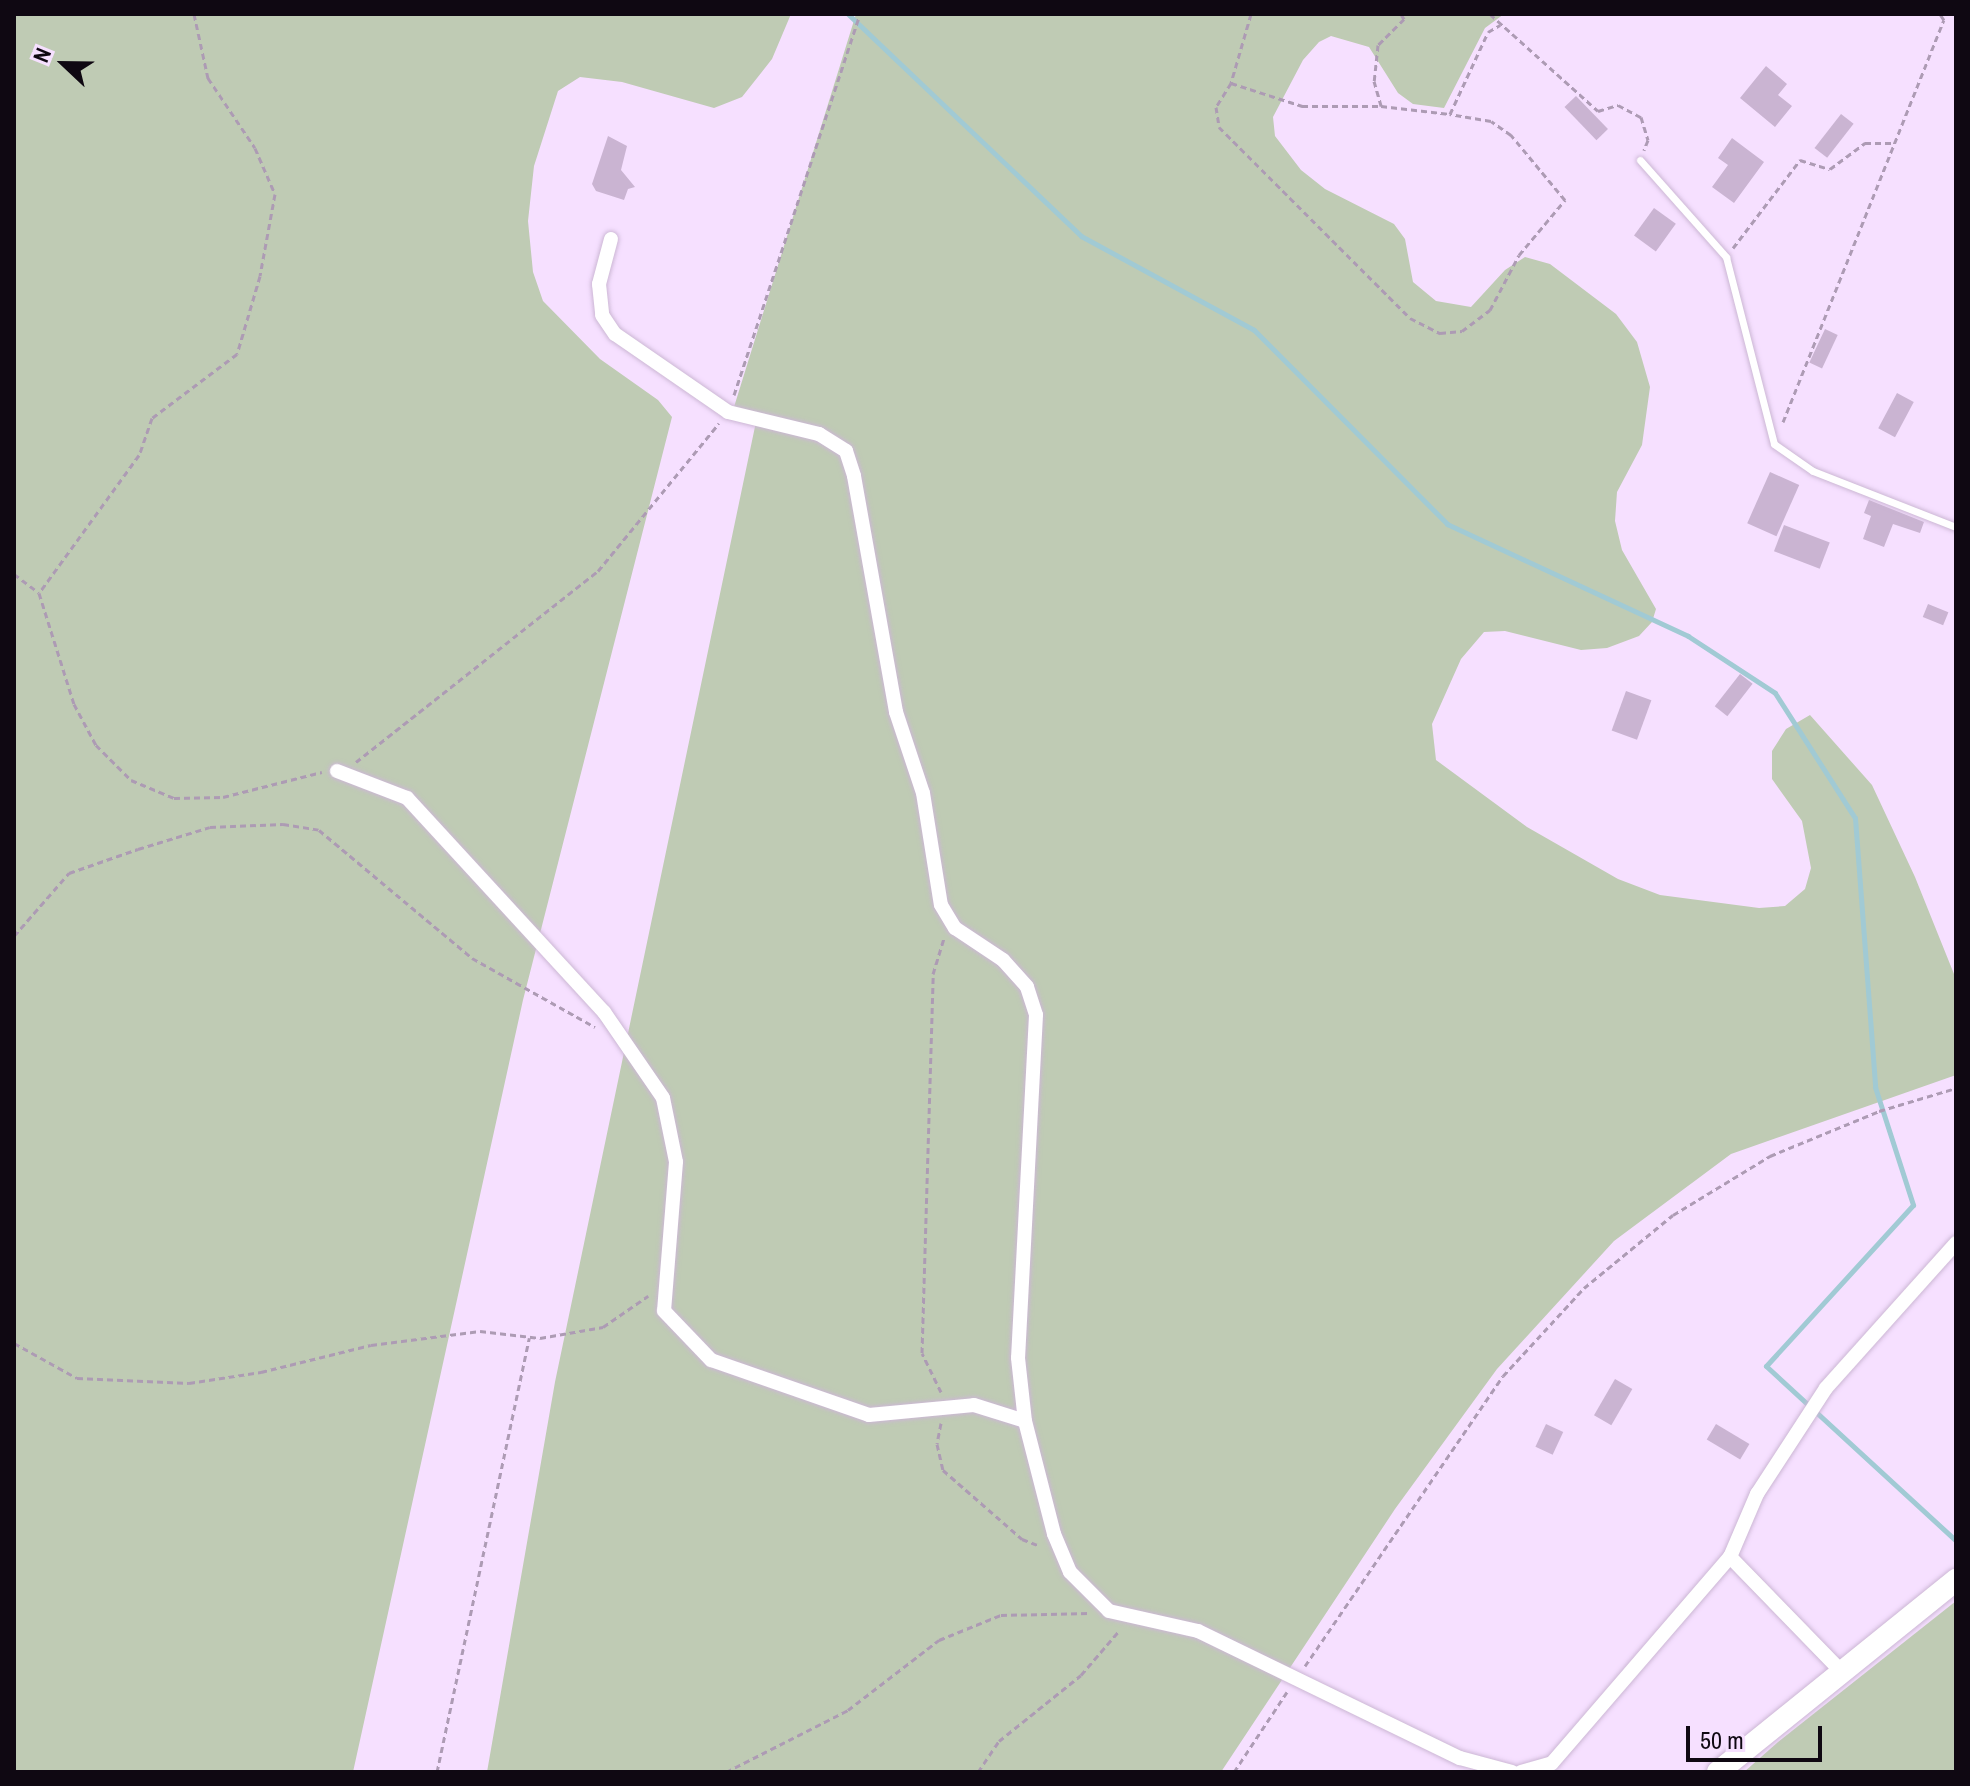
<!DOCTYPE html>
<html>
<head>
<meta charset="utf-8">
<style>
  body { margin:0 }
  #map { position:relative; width:1970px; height:1786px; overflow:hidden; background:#f6e0ff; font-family:"Archivo Narrow",sans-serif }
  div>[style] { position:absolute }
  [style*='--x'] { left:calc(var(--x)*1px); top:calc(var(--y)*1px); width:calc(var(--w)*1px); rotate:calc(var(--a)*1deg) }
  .green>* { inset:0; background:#bfcbb4 }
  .stream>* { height:5px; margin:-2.5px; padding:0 2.5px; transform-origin:2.5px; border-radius:2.5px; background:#a1cad4 }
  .building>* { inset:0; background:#cab4d2; transform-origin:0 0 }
  .path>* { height:3px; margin-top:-1.5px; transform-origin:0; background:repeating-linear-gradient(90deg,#ad9bb4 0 6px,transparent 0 10px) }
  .roads { filter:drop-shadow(0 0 2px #ccb7d5) drop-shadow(0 0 2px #ccb7d5) }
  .lane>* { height:7px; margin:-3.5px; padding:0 3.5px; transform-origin:3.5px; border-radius:3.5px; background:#fff }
  .street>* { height:14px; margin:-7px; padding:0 7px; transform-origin:7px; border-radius:7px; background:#fff }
  .primary>* { height:22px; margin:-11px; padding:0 11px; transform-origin:11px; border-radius:11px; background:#fff }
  span { translate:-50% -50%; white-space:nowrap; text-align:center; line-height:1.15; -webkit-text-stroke:7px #f6e0ff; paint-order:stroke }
  .frame { position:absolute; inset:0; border:16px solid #0f0812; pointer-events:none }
  .north { position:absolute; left:24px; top:24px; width:80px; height:80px; -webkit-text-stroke:6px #f6e0ff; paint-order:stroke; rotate:292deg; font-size:22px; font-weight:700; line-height:32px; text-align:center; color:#0f0812 }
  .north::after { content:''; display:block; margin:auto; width:28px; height:36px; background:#0f0812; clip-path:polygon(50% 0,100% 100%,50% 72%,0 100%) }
  .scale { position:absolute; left:1686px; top:1726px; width:136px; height:36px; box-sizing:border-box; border:4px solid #0f0812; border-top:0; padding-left:10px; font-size:24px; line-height:28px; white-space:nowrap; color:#0f0812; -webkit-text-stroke:6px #f6e0ff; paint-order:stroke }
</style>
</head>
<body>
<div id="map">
  <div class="green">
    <i style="clip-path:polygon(14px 14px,791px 14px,772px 59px,742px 97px,714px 108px,622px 82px,580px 77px,558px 91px,534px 166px,528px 221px,533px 272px,543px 301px,600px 359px,658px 400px,672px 417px,523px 1000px,353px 1772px,14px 1772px)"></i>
    <i style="clip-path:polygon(856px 14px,1504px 14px,1485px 28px,1444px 108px,1413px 104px,1398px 93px,1369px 47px,1331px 36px,1319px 42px,1303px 60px,1273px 117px,1275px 136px,1301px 170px,1325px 189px,1394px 224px,1405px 239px,1413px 282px,1436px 301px,1471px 307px,1505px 270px,1525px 257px,1550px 264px,1616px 314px,1637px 342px,1650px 387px,1642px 445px,1617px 492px,1615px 521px,1622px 550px,1656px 609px,1652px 622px,1639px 636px,1607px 648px,1581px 650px,1505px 631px,1484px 632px,1461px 659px,1432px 724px,1436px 760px,1527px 827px,1618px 879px,1660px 895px,1759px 908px,1785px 906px,1805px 889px,1811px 868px,1802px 821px,1772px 779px,1772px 751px,1786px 729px,1810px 715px,1872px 785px,1915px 877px,1956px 979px,1956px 1075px,1731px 1154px,1614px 1241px,1497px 1369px,1395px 1509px,1221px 1772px,487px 1772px,555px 1382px,757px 417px,734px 407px)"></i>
    <i style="clip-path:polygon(1956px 1601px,1956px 1772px,1744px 1772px,1778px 1742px)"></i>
  </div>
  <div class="stream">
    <i style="--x:848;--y:14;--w:322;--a:43.6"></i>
    <i style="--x:1081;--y:236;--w:197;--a:28.5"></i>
    <i style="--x:1254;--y:330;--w:274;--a:45.1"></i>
    <i style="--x:1447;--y:524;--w:266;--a:24.9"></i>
    <i style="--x:1688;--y:636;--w:104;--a:33.2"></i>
    <i style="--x:1775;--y:693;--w:148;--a:57.4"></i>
    <i style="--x:1855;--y:818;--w:270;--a:85.7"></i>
    <i style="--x:1875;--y:1087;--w:124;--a:72.1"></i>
    <i style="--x:1913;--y:1205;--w:218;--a:132.4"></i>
    <i style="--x:1766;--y:1366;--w:258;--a:42.6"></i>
  </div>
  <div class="building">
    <i style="clip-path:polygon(1766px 66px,1787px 84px,1778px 95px,1792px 106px,1775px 127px,1740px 98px)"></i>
    <i style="left:1576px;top:96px;width:46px;height:16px;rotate:46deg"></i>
    <i style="left:1841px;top:114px;width:16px;height:43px;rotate:38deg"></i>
    <i style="clip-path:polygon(608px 136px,627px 146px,621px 170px,635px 187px,628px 189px,624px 200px,596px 191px,592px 184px)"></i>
    <i style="clip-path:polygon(1732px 138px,1764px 162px,1734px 203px,1712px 187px,1728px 165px,1718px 158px)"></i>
    <i style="left:1654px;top:208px;width:27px;height:34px;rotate:36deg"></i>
    <i style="left:1825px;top:329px;width:14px;height:37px;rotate:25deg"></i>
    <i style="left:1897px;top:393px;width:19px;height:40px;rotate:28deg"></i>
    <i style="left:1770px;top:472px;width:32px;height:56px;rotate:24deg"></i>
    <i style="clip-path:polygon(1869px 500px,1924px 522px,1920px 533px,1893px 524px,1884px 547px,1863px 539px,1871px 516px,1864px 513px)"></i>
    <i style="left:1784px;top:525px;width:49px;height:28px;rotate:21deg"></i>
    <i style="left:1928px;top:604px;width:22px;height:14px;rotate:22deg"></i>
    <i style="left:1740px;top:674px;width:16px;height:41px;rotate:38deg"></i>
    <i style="left:1626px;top:691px;width:27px;height:42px;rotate:20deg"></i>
    <i style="left:1615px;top:1379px;width:20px;height:42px;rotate:30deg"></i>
    <i style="left:1546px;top:1424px;width:19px;height:25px;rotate:25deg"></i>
    <i style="left:1716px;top:1424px;width:39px;height:18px;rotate:31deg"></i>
  </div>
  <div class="path">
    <i style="--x:194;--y:14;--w:66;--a:77.7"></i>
    <i style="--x:208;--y:78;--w:84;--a:56.1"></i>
    <i style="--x:255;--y:148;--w:50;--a:66.5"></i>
    <i style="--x:275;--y:194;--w:83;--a:100.4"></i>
    <i style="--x:260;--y:276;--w:81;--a:106.4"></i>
    <i style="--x:237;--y:354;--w:106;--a:143"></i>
    <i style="--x:152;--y:418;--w:39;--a:109"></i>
    <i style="--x:139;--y:455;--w:170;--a:125.9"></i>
    <i style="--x:39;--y:593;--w:116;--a:72.5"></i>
    <i style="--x:74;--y:704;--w:47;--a:61.8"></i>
    <i style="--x:96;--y:745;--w:49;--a:45"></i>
    <i style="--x:131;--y:780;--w:47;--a:22.7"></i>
    <i style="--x:174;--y:798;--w:49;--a:-1.2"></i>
    <i style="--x:223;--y:797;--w:102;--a:-14.2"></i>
    <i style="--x:1251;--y:14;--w:72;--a:106.2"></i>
    <i style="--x:1231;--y:83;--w:28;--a:122"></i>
    <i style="--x:1216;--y:107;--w:20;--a:81"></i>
    <i style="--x:1219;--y:127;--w:270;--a:45"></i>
    <i style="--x:1410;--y:318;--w:34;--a:27"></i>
    <i style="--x:1440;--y:333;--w:22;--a:-5"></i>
    <i style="--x:1462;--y:331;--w:35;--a:-37"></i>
    <i style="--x:1490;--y:310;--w:62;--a:-62.2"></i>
    <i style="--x:1519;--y:255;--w:72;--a:-50.1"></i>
    <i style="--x:1565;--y:200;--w:85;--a:-129.7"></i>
    <i style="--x:1511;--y:135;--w:24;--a:-145"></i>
    <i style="--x:1491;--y:121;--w:42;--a:-170.3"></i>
    <i style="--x:1401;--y:14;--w:6;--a:59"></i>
    <i style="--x:1404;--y:19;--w:37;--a:135"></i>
    <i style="--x:1378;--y:45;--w:36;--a:96"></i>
    <i style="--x:1374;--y:81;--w:26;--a:74"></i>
    <i style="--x:1381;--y:106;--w:69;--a:6.6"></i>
    <i style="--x:1450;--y:114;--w:90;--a:-65.1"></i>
    <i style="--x:1488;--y:32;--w:14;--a:-30"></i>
    <i style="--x:1490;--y:14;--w:145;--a:41.9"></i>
    <i style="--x:1598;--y:111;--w:21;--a:-17"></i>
    <i style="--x:1618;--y:105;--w:26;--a:28"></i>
    <i style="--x:1641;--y:117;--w:24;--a:73"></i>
    <i style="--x:1648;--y:140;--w:11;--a:112"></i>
    <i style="--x:1231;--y:83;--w:75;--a:17.9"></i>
    <i style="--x:1302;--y:106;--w:78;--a:0"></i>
    <i style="--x:1733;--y:248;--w:111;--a:-52.7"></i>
    <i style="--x:1800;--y:160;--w:31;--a:17"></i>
    <i style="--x:1830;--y:169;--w:44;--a:-36.6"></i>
    <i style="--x:1865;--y:143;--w:29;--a:0"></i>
    <i style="--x:734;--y:395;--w:401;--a:-71.7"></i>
    <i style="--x:1783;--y:422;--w:433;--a:-68.2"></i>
    <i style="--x:1944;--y:20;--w:7;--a:-124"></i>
    <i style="--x:14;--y:574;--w:31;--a:37"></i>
    <i style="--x:356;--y:762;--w:308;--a:-38.3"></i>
    <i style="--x:598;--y:571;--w:191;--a:-50.7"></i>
    <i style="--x:14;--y:936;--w:84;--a:-48.9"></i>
    <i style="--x:69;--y:873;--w:73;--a:-19.2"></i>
    <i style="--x:138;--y:849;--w:75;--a:-17"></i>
    <i style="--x:210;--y:827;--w:73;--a:-2.4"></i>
    <i style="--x:283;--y:824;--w:36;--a:9"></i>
    <i style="--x:319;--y:830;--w:199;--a:39.9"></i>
    <i style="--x:472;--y:958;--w:141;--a:29.3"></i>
    <i style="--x:14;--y:1343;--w:72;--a:29.1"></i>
    <i style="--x:77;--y:1378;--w:112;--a:2.6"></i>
    <i style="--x:189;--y:1383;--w:73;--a:-8.7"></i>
    <i style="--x:261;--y:1372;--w:113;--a:-13.8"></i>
    <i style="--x:371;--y:1345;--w:110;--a:-7.3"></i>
    <i style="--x:480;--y:1331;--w:60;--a:6.7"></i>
    <i style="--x:540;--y:1338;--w:64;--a:-9.9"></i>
    <i style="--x:603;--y:1327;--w:55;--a:-34.6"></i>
    <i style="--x:941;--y:1392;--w:43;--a:-116"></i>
    <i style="--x:922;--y:1353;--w:379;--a:-88.3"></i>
    <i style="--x:933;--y:974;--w:39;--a:-73"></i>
    <i style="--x:941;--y:1423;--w:21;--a:101"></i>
    <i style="--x:937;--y:1444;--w:27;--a:77"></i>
    <i style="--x:943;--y:1470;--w:105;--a:41.1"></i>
    <i style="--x:1022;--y:1539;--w:19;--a:21"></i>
    <i style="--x:1305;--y:1666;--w:351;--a:-55.7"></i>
    <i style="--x:1503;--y:1376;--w:120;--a:-47.4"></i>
    <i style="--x:1584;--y:1288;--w:115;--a:-39.4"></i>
    <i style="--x:1673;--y:1215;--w:114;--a:-31.3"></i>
    <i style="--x:1770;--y:1156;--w:118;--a:-22.4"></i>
    <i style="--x:1879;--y:1111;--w:80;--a:-16.6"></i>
    <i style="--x:437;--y:1772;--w:444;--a:-78"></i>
    <i style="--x:726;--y:1772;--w:137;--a:-26.9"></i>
    <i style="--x:848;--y:1710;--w:115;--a:-37.6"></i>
    <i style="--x:939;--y:1640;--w:67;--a:-22"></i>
    <i style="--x:1001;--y:1615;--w:88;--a:-1.3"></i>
    <i style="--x:978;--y:1772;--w:37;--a:-56"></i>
    <i style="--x:999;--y:1741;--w:105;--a:-38.8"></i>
    <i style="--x:1081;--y:1675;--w:58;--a:-49.2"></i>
    <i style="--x:1234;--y:1772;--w:96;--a:-56.5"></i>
  </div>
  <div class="roads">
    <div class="lane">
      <i style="--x:1640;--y:160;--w:130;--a:48.4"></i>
      <i style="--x:1726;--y:257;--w:193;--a:75.6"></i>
      <i style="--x:1774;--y:444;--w:47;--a:34.7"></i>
      <i style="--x:1813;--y:471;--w:154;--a:21.4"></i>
    </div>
    <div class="street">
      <i style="--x:611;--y:239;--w:47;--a:104.9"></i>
      <i style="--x:599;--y:284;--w:31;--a:84"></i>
      <i style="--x:602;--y:315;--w:23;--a:56"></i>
      <i style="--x:615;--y:334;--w:137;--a:34.6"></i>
      <i style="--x:728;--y:412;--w:94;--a:13.6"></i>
      <i style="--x:819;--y:434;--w:32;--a:32"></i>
      <i style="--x:846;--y:451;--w:26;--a:72"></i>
      <i style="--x:854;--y:476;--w:240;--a:79.9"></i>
      <i style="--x:896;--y:712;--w:85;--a:71.6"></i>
      <i style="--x:923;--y:793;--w:113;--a:80.9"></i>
      <i style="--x:941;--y:905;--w:27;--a:59"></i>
      <i style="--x:955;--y:928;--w:58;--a:33.7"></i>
      <i style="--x:1003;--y:960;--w:36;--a:48"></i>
      <i style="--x:1027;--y:987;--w:29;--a:72"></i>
      <i style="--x:1036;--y:1015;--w:343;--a:93"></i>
      <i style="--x:1018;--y:1358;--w:63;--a:83.7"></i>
      <i style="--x:337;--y:771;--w:75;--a:21.1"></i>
      <i style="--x:407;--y:798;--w:291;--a:47.4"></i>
      <i style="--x:604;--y:1012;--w:104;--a:55.5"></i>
      <i style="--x:663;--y:1098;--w:65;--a:78.5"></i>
      <i style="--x:676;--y:1162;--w:149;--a:94.6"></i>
      <i style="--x:664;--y:1311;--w:68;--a:46.2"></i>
      <i style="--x:711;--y:1360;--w:167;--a:19.2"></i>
      <i style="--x:869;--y:1415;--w:105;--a:-5.4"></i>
      <i style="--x:974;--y:1405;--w:53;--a:17.4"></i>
      <i style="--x:1025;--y:1421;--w:117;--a:75.6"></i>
      <i style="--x:1054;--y:1534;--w:41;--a:67.2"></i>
      <i style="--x:1070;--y:1572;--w:55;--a:45"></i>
      <i style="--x:1109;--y:1611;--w:91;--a:12.7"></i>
      <i style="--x:1198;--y:1631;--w:291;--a:25.9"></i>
      <i style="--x:1460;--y:1758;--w:54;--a:15.1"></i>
      <i style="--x:1840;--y:1670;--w:158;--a:-134.2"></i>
      <i style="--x:1730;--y:1557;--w:69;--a:-66.8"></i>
      <i style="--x:1757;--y:1494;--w:126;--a:-56.9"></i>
      <i style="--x:1826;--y:1388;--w:195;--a:-48.1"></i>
      <i style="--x:1521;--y:1772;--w:32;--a:-16"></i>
      <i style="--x:1552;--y:1763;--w:272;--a:-49.2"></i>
    </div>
    <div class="primary">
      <i style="--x:1718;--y:1772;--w:306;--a:-38.9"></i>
    </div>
  </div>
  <div class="frame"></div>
  <div class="north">N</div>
  <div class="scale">50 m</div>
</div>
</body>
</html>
